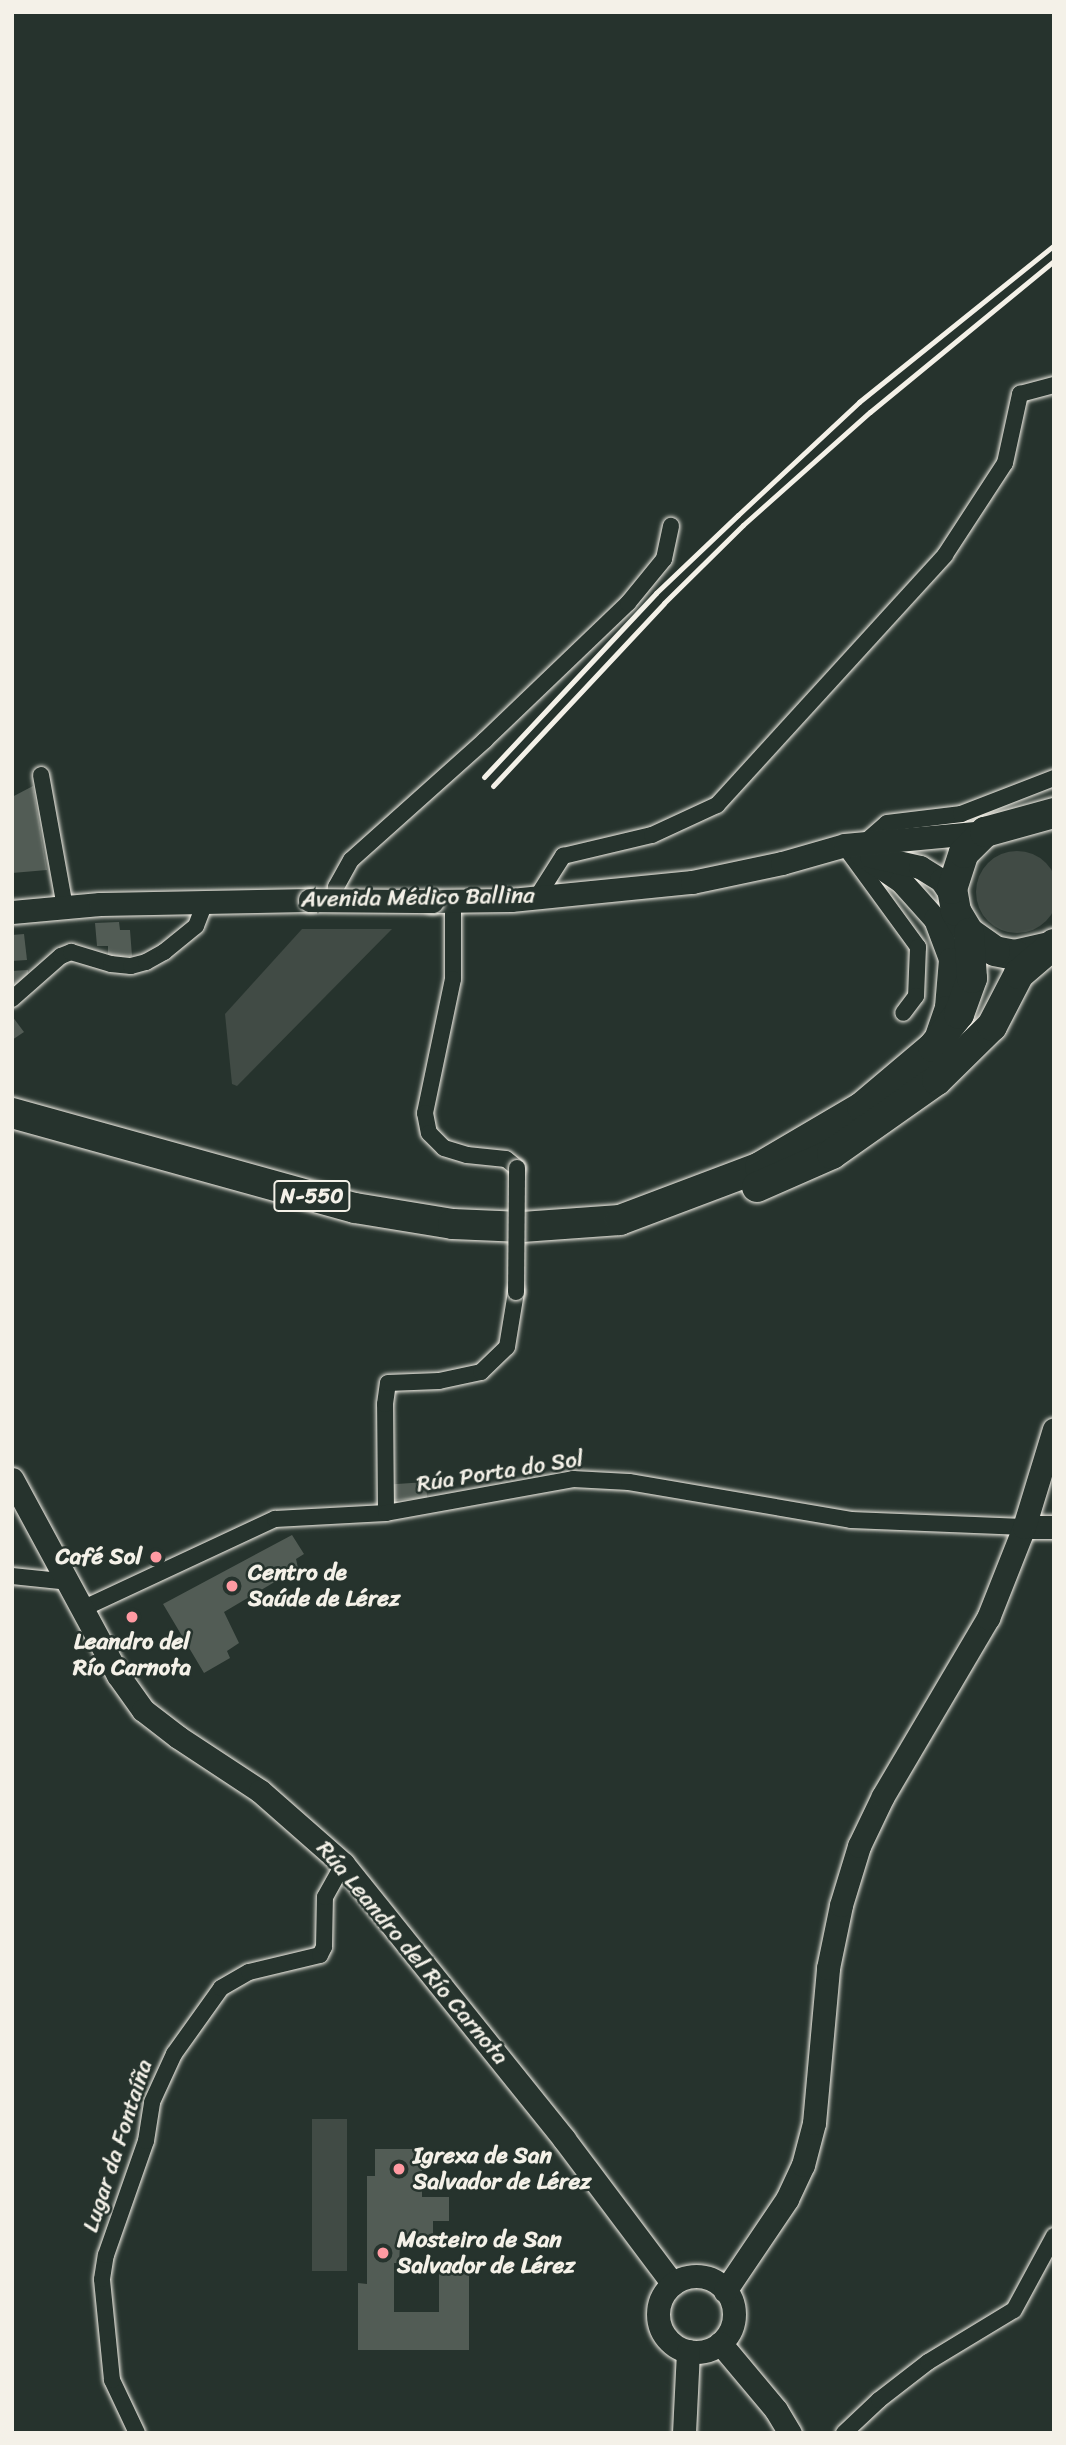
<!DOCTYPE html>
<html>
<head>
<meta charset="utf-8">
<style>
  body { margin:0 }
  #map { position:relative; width:1066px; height:2445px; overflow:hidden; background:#26332d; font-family:Sriracha,sans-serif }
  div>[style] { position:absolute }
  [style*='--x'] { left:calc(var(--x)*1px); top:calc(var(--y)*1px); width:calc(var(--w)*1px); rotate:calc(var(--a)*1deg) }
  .green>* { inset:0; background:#414b45; transform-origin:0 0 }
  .round { border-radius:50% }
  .building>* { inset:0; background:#525c55; transform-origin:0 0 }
  .roads { filter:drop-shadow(0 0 2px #f4f1e8) drop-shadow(0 0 2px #f4f1e8) }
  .street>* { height:16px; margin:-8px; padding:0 8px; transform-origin:8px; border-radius:8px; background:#26332d }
  .secondary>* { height:23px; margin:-11.5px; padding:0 11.5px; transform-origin:11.5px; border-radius:11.5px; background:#26332d }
  .secondary>.ring { margin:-11.5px; padding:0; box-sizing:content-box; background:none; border:23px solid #26332d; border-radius:50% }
  .highway>* { height:30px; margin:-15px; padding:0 15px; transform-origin:15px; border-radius:15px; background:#26332d }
  .rail>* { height:5px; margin:-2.5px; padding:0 2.5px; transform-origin:2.5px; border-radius:2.5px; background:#f4f1e8 }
  .bridges { filter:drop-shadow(0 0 2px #f4f1e8) drop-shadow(0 0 2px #f4f1e8) }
  .street-bridge>* { height:16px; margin:-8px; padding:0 8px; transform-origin:8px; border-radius:8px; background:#26332d }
  .secondary-bridge>* { height:23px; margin:-11.5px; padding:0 11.5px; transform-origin:11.5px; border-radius:11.5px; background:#26332d }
  .dots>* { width:19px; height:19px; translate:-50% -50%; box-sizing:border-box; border:4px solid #26332d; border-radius:50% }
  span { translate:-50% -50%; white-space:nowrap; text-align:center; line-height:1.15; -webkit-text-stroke:5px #26332d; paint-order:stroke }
  .shield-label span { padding:2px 5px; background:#26332d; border:2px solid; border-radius:5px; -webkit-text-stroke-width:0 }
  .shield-label { font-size:21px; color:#f4f1e8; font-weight:700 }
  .street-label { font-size:23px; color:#f4f1e8 }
  .poi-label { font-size:23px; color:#f4f1e8; font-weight:700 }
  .right { translate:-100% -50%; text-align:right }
  .left { translate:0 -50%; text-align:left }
  .frame { position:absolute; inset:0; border:14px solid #f4f1e8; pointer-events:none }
</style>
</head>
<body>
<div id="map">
  <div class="green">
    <i class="round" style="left:976px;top:851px;width:82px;height:82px"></i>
    <i style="clip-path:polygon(302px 929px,392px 929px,237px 1086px,232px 1084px,225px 1014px)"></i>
    <i style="left:312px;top:2119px;width:35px;height:152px"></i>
  </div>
  <div class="building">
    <i style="clip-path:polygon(33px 786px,47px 870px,12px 873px,12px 797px)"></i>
    <i style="clip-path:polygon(119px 922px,120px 930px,130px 930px,132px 956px,115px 958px,108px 955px,108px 946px,97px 946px,95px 923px)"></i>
    <i style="clip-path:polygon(24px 934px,27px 960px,12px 961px,12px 935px)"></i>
    <i style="clip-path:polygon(28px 970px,28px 980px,12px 994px,12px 971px)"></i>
    <i style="clip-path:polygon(12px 1016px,24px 1032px,12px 1040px)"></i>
    <i style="left:426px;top:1482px;width:16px;height:33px;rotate:86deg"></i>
    <i style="clip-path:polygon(292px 1535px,304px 1554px,296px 1559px,298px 1568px,224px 1612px,239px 1643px,227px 1651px,230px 1658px,204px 1673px,163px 1604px)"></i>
    <i style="clip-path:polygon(375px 2149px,422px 2149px,422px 2197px,449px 2197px,449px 2221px,433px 2221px,433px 2238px,421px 2238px,421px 2245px,400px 2245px,399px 2263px,394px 2263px,394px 2312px,439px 2312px,439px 2262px,469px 2262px,469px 2350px,358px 2350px,358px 2283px,367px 2284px,367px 2176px,375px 2176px)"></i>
  </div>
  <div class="roads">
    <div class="street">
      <i style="--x:41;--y:775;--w:134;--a:79.7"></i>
      <i style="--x:864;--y:843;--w:30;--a:-41"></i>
      <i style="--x:887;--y:823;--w:75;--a:-6.9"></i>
      <i style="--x:961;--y:814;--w:100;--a:-21.2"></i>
      <i style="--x:848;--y:851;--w:119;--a:53.9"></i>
      <i style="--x:918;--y:947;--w:49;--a:92.3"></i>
      <i style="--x:916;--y:996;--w:21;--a:127"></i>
      <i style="--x:537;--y:897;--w:49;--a:-57.6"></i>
      <i style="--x:563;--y:856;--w:91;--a:-13.3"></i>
      <i style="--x:652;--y:835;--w:72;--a:-24.8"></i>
      <i style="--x:717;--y:805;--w:338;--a:-47.6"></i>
      <i style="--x:945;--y:555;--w:110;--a:-56.9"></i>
      <i style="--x:1005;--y:463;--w:71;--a:-77.7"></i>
      <i style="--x:1020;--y:394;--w:35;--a:-15"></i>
      <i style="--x:335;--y:900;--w:13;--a:-86"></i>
      <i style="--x:336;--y:887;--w:31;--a:-61"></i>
      <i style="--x:351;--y:860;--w:180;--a:-41.8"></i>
      <i style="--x:485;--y:740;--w:198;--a:-43.8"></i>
      <i style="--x:628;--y:603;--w:57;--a:-50.7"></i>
      <i style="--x:664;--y:559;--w:34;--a:-78"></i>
      <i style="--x:453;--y:900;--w:79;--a:90"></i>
      <i style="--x:453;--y:979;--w:137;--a:101.8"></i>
      <i style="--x:425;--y:1113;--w:20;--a:79"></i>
      <i style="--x:429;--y:1133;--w:21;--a:45"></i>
      <i style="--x:444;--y:1148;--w:24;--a:17"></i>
      <i style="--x:467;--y:1155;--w:39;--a:6"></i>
      <i style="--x:506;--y:1159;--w:14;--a:39"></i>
      <i style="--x:12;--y:999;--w:65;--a:-41.3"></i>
      <i style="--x:61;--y:956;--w:11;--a:-22"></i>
      <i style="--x:71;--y:952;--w:42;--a:16.7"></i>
      <i style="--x:111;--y:964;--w:20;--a:6"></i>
      <i style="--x:131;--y:966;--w:16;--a:-15"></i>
      <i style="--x:146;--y:962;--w:21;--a:-29"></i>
      <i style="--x:164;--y:952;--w:41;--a:-39.1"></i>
      <i style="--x:196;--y:926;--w:25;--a:-69"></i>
      <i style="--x:386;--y:1513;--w:109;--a:-90.5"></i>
      <i style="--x:385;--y:1404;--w:21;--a:-82"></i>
      <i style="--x:388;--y:1383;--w:51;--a:-2.2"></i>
      <i style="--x:439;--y:1381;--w:43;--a:-12.1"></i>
      <i style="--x:481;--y:1372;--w:36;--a:-44"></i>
      <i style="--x:507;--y:1347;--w:56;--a:-80.7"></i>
      <i style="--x:12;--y:1576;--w:58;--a:5.9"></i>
      <i style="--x:84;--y:1608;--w:211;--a:-25"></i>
      <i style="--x:275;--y:1519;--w:111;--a:-3.1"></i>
      <i style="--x:386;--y:1513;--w:190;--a:-10.3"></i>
      <i style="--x:573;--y:1479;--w:56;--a:3.1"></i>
      <i style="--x:629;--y:1482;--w:225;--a:9.7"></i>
      <i style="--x:851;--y:1520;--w:173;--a:2.3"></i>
      <i style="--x:137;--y:2433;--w:59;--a:-115.3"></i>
      <i style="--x:112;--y:2380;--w:101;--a:-95.7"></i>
      <i style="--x:102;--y:2279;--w:24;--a:-81"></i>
      <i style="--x:106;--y:2255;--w:121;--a:-70.7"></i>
      <i style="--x:146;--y:2141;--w:39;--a:-81"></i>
      <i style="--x:152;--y:2102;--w:53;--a:-65.4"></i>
      <i style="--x:174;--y:2054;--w:81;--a:-54.5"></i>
      <i style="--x:221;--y:1988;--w:32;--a:-30"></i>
      <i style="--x:249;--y:1972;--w:73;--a:-13.5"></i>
      <i style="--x:320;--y:1955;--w:9;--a:-63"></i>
      <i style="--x:324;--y:1947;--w:50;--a:-88.9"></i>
      <i style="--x:325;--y:1897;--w:38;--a:-61"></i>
      <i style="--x:844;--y:2433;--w:48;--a:-43.3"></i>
      <i style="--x:879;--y:2400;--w:62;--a:-37.8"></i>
      <i style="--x:928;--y:2362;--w:100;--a:-31.2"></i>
      <i style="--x:1014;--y:2310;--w:84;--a:-61.6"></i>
    </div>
    <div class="secondary">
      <i style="--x:861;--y:854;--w:48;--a:34"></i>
      <i style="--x:901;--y:881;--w:51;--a:48.2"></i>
      <i style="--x:935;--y:919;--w:43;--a:69.4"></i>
      <i style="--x:950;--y:959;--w:48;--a:94.8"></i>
      <i style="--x:946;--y:1007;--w:28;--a:109"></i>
      <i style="--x:871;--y:856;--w:50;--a:12.7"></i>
      <i style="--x:920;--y:867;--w:25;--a:32"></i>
      <i style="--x:941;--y:880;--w:22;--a:56"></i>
      <i style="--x:432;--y:901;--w:79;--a:-0.7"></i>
      <i style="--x:511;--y:900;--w:182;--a:-5.7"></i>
      <i style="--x:692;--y:882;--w:92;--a:-11.9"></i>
      <i style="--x:782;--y:863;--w:66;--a:-15.9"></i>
      <i style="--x:845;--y:845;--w:141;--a:-5.3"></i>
      <i style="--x:12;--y:912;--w:88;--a:-5.2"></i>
      <i style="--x:100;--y:904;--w:210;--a:-1.1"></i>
      <i style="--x:12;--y:1479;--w:223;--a:61.6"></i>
      <i style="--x:118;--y:1675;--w:43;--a:54.5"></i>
      <i style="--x:143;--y:1710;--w:44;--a:37.6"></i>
      <i style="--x:178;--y:1737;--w:98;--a:33.4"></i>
      <i style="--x:260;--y:1791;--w:111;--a:41.3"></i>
      <i style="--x:343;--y:1864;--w:353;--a:51.2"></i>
      <i style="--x:564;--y:2139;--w:181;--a:53.1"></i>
      <i style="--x:1024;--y:1527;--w:30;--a:0"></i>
      <i class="ring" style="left:658px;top:2276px;width:53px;height:53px"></i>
      <i style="--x:725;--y:2291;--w:111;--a:-56"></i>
      <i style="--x:787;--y:2199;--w:38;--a:-65"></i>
      <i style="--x:803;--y:2165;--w:43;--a:-75.3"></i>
      <i style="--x:814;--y:2123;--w:156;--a:-84.8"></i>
      <i style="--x:828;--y:1968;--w:64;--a:-78.3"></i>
      <i style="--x:841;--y:1905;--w:62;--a:-73"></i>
      <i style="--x:859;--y:1846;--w:55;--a:-64.4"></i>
      <i style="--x:883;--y:1796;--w:207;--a:-59.5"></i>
      <i style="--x:988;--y:1618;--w:98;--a:-68.4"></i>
      <i style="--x:1024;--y:1527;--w:102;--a:-73"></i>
      <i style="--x:720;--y:2343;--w:87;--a:50.1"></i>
      <i style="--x:776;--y:2410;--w:27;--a:59"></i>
      <i style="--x:684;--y:2433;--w:82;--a:-87.2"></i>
    </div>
    <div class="highway">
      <i style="--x:1049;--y:947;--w:35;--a:167"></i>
      <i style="--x:1015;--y:955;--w:20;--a:-169"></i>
      <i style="--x:995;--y:951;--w:32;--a:-145"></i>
      <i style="--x:969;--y:933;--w:26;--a:-121"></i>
      <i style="--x:956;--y:911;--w:22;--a:-100"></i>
      <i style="--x:952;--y:889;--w:38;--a:-72"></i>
      <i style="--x:964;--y:853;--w:30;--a:-45"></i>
      <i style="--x:985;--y:832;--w:72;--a:-15.4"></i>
      <i style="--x:12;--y:1113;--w:356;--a:15.5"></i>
      <i style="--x:355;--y:1208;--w:99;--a:9.3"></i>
      <i style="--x:453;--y:1224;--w:69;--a:2.5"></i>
      <i style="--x:522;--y:1227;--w:98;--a:-4.1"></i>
      <i style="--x:620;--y:1220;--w:150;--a:-20.7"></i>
      <i style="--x:760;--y:1167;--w:118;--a:-30.5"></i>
      <i style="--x:862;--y:1107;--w:93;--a:-40.2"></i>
      <i style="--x:933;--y:1047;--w:42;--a:-51.8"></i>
      <i style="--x:959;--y:1014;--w:38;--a:-70"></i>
      <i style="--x:972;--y:978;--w:45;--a:-93.8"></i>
      <i style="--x:757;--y:1187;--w:82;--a:-23.7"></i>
      <i style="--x:832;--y:1154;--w:128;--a:-35.2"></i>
      <i style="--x:937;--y:1080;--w:77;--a:-44.5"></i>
      <i style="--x:992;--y:1026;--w:59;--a:-62.6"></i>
      <i style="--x:1019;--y:974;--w:46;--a:-40.6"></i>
    </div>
  </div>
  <div class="rail">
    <i style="--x:484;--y:777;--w:252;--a:-46.9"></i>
    <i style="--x:656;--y:593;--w:113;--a:-43.6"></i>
    <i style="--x:738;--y:515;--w:166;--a:-43"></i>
    <i style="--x:859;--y:402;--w:250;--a:-38.8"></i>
    <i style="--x:493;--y:786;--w:250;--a:-46.9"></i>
    <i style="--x:664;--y:603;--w:111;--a:-44.6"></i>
    <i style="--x:743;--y:525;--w:170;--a:-41.7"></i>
    <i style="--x:870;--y:412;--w:238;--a:-39.4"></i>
  </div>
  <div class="bridges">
    <div class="street-bridge">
      <i style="--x:516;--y:1292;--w:124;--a:-89.5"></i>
    </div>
    <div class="secondary-bridge">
      <i style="--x:310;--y:900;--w:122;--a:0.5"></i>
    </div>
  </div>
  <div class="dots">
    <i style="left:156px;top:1557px;background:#ff9aa2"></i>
    <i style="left:232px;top:1586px;background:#ff9aa2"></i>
    <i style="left:132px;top:1617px;background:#ff9aa2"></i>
    <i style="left:399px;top:2169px;background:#ff9aa2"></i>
    <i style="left:383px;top:2253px;background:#ff9aa2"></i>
  </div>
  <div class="shield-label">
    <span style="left:312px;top:1196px">N-550</span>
  </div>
  <div class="street-label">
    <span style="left:418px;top:898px;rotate:-1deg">Avenida Médico Ballina</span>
    <span style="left:500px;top:1472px;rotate:-9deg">Rúa Porta do Sol</span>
    <span style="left:412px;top:1953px;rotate:50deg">Rúa Leandro del Río Carnota</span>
    <span style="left:118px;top:2146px;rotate:-72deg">Lugar da Fontaíña</span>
  </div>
  <div class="poi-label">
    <span class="right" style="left:142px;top:1557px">Café Sol</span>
    <span class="left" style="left:248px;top:1586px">Centro de<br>Saúde de Lérez</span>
    <span style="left:132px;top:1655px">Leandro del<br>Río Carnota</span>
    <span class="left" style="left:413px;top:2169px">Igrexa de San<br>Salvador de Lérez</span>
    <span class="left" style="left:397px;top:2253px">Mosteiro de San<br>Salvador de Lérez</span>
  </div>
  <div class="frame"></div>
</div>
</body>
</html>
